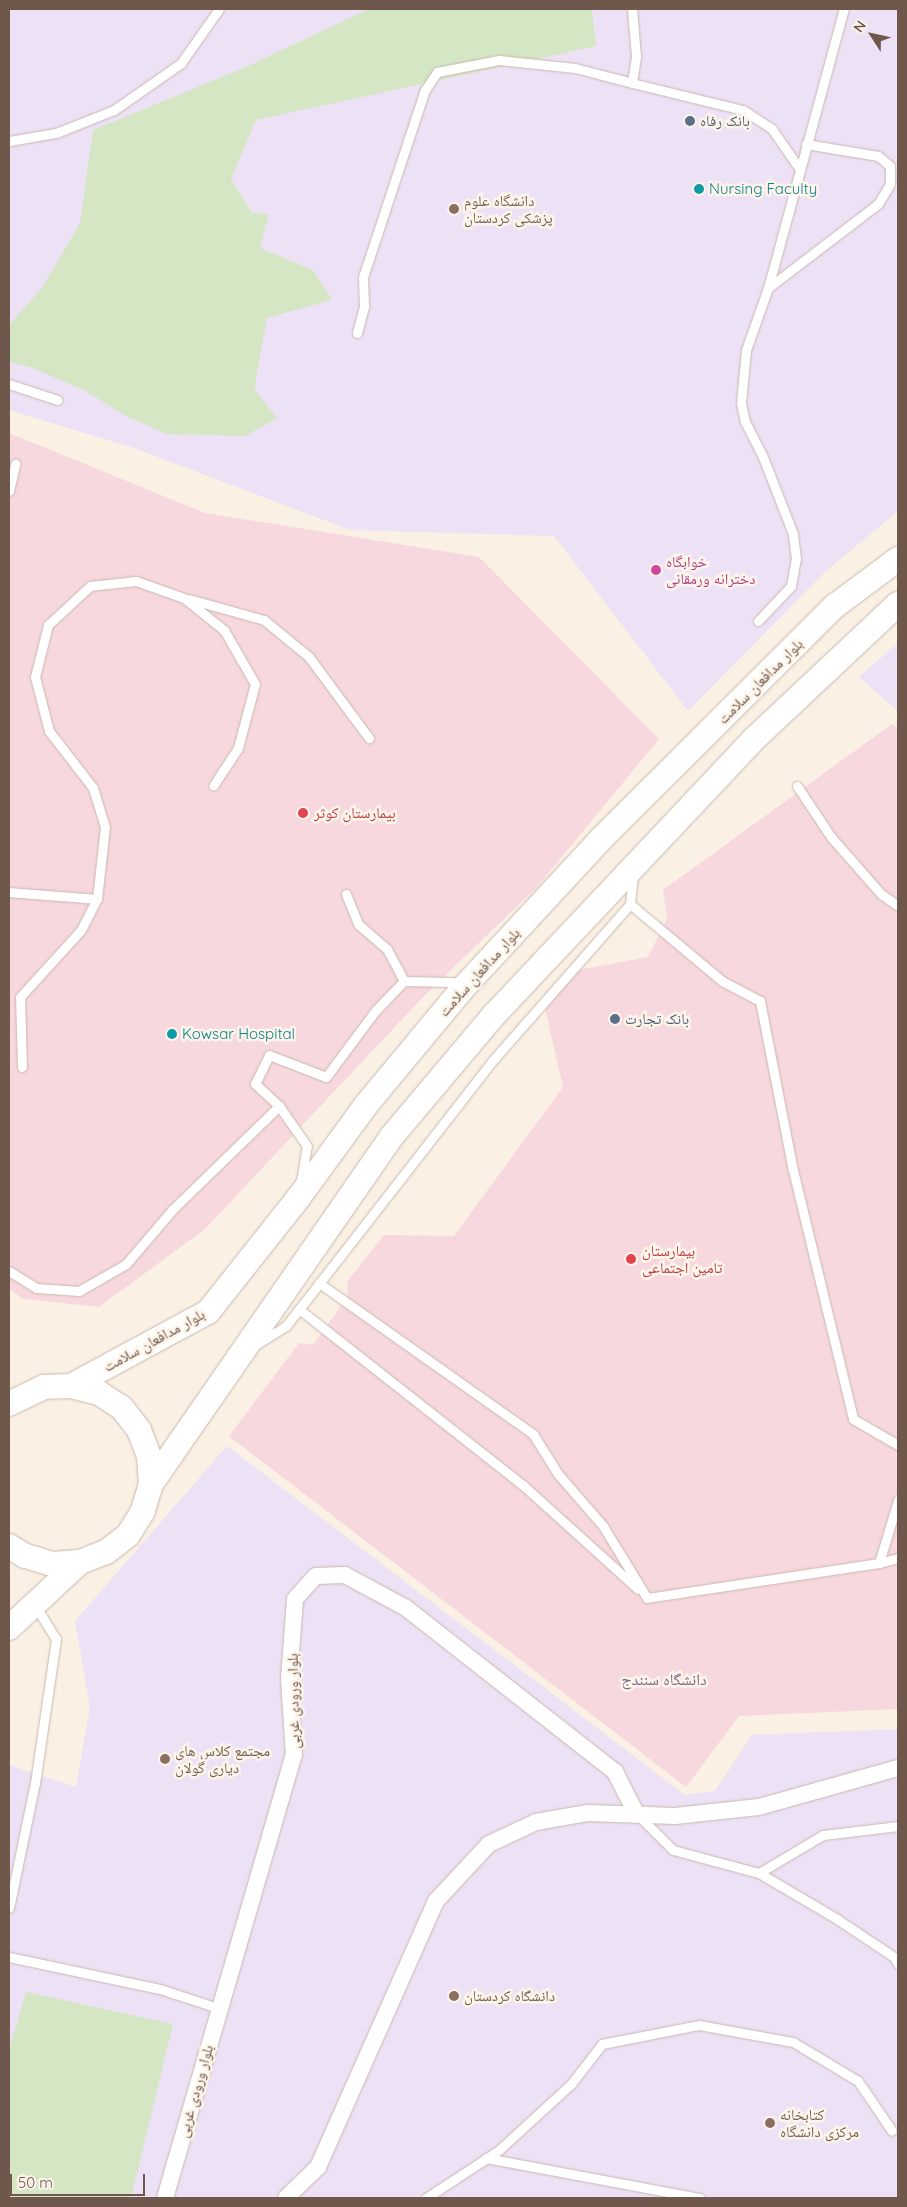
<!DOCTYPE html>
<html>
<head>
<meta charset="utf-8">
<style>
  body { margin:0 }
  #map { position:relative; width:907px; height:2207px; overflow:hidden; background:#faf0e4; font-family:Quicksand,"Noto Naskh Arabic",sans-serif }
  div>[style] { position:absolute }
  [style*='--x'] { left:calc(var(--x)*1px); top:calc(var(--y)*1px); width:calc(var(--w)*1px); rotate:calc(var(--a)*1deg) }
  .education>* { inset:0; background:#ede1f6 }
  .medical>* { inset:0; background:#f7d8de }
  .green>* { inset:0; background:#d4e6c4 }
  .roads { filter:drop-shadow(0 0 1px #cab8ac) drop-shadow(0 0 1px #cab8ac) }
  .service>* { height:9px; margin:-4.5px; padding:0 4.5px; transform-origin:4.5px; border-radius:4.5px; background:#fff }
  .minor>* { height:16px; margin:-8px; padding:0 8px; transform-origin:8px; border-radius:8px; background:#fff }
  .secondary>* { height:24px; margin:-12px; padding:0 12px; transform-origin:12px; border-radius:12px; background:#fff }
  .dots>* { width:14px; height:14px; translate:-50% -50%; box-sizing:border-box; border:2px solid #fdf5ea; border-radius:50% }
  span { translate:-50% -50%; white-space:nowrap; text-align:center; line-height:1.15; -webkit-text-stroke:5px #fdf5ea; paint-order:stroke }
  .service-label { font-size:15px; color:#4e5e75 }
  .left { translate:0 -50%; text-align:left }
  .culture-label { font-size:15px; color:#0d838f }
  .education-label { font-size:15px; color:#785e54 }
  .hotel-label { font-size:15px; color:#b23c85 }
  .street-label { font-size:15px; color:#70574c }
  .health-label { font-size:15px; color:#be3a42 }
  .neighbourhood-label { font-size:16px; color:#7c648c }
  .frame { position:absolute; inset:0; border:10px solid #70574c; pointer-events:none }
  .north { position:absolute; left:847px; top:10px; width:50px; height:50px; -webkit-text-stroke:4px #fdf5ea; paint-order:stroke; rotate:305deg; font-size:14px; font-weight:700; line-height:20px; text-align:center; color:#70574c }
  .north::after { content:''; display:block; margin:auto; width:18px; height:22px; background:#70574c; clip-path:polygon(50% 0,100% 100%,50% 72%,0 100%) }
  .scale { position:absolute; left:10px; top:2174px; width:135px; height:22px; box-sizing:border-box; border:2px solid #70574c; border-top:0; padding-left:6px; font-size:15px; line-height:18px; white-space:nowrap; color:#70574c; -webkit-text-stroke:4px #fdf5ea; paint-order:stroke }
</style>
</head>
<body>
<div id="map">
  <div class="education">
    <i style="clip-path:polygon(9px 9px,898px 9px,898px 511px,825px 572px,688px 711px,554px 536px,350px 530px,134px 448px,9px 410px)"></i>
    <i style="clip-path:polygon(898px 643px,898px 711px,859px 677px)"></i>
    <i style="clip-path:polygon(227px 1446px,685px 1795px,715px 1791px,752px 1735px,898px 1729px,898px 2198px,9px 2198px,9px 1765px,76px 1787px,90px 1707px,75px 1621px)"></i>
  </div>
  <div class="medical">
    <i style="clip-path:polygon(9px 433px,205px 513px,479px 557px,659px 739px,537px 887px,423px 997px,205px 1229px,99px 1307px,23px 1299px,9px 1289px)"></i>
    <i style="clip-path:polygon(892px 724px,898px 728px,898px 1709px,739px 1716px,686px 1787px,229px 1436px,299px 1343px,313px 1345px,348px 1296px,347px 1282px,384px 1235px,454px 1236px,563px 1087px,545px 1008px,573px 971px,648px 957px,667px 919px,663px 890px)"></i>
  </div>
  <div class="green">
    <i style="clip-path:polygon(369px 9px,592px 9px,596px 46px,256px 120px,231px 179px,252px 213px,269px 214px,260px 248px,313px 270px,332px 300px,267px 318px,254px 389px,277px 418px,245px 436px,167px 434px,126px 416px,82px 389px,30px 367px,9px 362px,9px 325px,42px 288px,80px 223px,93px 130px,244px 68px)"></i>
    <i style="clip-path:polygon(26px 1992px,173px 2024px,131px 2198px,9px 2198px,9px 2049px)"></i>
  </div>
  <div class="roads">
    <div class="service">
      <i style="--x:632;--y:9;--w:48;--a:85.2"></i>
      <i style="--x:636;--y:57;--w:26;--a:99"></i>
      <i style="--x:632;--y:83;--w:114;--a:13.7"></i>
      <i style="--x:743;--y:110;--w:35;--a:33"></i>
      <i style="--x:772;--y:129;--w:47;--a:55.3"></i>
      <i style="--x:9;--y:141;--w:48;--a:-9.7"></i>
      <i style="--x:56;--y:133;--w:62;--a:-21.6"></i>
      <i style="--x:114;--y:110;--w:82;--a:-35"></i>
      <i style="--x:181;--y:63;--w:66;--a:-54.9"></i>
      <i style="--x:768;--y:288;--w:138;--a:-37.4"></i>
      <i style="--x:878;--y:204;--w:23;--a:-59"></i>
      <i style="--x:890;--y:184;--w:18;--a:-90"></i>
      <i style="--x:890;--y:166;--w:16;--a:-140"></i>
      <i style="--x:878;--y:156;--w:73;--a:-170.5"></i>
      <i style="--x:357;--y:333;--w:28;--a:-75"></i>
      <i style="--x:364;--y:306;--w:29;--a:-92"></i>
      <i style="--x:363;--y:277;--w:197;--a:-71.7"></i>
      <i style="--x:425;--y:90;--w:22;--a:-56"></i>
      <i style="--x:437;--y:72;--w:63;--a:-11"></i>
      <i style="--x:499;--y:60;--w:76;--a:6"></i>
      <i style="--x:575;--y:68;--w:59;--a:14.7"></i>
      <i style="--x:9;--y:384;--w:51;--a:18.4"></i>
      <i style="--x:9;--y:491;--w:28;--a:-77"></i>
      <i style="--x:189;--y:599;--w:78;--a:15.6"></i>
      <i style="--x:264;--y:620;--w:58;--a:39.4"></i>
      <i style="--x:309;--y:657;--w:101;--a:53.5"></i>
      <i style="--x:758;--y:621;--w:48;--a:-46.7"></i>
      <i style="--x:791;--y:586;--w:27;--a:-80"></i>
      <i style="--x:796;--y:559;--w:25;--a:-97"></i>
      <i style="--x:793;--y:534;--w:83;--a:-111.3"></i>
      <i style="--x:763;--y:457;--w:39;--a:-117"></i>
      <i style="--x:745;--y:422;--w:19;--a:-102"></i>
      <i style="--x:741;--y:403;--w:53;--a:-84.6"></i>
      <i style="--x:746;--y:350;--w:66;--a:-70.5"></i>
      <i style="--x:768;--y:288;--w:289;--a:-74.8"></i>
      <i style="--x:797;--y:786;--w:61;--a:56.3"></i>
      <i style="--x:831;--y:837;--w:76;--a:48.7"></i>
      <i style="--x:881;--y:894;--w:21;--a:35"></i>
      <i style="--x:9;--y:892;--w:88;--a:4.5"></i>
      <i style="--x:346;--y:894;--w:32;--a:68"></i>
      <i style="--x:358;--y:924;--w:38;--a:41"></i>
      <i style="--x:387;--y:949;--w:36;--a:62"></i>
      <i style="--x:630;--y:904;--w:120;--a:39.9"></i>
      <i style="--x:722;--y:981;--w:43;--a:27.8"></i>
      <i style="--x:760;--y:1001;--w:168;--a:79"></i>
      <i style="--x:792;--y:1166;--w:260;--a:76.4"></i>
      <i style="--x:853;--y:1419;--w:52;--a:30"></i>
      <i style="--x:22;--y:1067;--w:70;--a:-91.6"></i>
      <i style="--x:20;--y:997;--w:91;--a:-47.7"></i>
      <i style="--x:81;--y:930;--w:35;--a:-63"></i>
      <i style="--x:97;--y:899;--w:72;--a:-83.7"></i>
      <i style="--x:105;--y:827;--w:41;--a:-107.1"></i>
      <i style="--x:93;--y:788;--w:72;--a:-127.7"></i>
      <i style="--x:49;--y:731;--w:56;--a:-104.5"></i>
      <i style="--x:35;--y:677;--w:54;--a:-76"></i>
      <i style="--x:48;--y:625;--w:57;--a:-42.9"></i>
      <i style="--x:90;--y:586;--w:46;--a:-6.2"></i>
      <i style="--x:136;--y:581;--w:51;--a:19.5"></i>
      <i style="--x:184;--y:598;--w:51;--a:38.7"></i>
      <i style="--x:224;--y:630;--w:62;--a:60.1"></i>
      <i style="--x:255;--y:684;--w:66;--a:104.9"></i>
      <i style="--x:238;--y:748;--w:45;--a:123.3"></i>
      <i style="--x:301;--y:1182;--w:36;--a:-81"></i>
      <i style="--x:307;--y:1146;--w:49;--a:-125"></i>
      <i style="--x:279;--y:1106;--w:33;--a:-137"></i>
      <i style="--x:255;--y:1084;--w:32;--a:-64"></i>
      <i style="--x:269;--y:1055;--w:61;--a:21.1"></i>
      <i style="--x:326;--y:1077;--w:84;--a:-53.3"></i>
      <i style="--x:376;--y:1010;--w:40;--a:-46"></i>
      <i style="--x:404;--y:981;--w:47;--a:1.2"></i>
      <i style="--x:451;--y:982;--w:13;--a:23"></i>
      <i style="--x:9;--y:1271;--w:32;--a:32"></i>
      <i style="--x:36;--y:1288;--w:43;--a:4"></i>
      <i style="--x:79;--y:1291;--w:54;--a:-29.9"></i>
      <i style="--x:126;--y:1264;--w:72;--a:-49.5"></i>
      <i style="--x:173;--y:1209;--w:148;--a:-44.2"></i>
      <i style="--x:319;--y:1283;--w:262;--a:35.2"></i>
      <i style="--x:533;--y:1434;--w:47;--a:58"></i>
      <i style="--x:558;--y:1474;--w:69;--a:49.1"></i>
      <i style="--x:603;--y:1526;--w:84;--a:58.6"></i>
      <i style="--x:299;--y:1309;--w:288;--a:38.2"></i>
      <i style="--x:525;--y:1487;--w:152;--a:42.1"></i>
      <i style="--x:257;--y:1344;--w:34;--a:-32"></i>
      <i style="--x:286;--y:1326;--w:338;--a:-52.1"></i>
      <i style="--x:494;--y:1059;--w:206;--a:-48.7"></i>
      <i style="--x:630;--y:904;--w:28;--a:-84"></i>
      <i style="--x:879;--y:1563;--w:20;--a:-15"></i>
      <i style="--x:647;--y:1598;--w:235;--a:-8.6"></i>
      <i style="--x:879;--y:1563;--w:66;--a:-73.2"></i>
      <i style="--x:638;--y:1815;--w:49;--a:45"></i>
      <i style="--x:673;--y:1850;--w:89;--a:15"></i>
      <i style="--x:759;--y:1873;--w:91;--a:30.5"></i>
      <i style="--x:837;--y:1919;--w:69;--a:33.7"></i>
      <i style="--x:894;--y:1957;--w:8;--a:60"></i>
      <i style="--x:759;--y:1873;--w:74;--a:-30.7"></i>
      <i style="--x:823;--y:1835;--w:76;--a:-6.8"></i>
      <i style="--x:9;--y:1908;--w:128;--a:-78.3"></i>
      <i style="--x:35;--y:1783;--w:146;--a:-81.7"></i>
      <i style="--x:56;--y:1639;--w:40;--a:-122"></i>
      <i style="--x:9;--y:1957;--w:154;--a:12"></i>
      <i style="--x:160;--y:1989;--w:61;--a:18.1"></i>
      <i style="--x:486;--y:2158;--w:218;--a:10.6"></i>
      <i style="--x:426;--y:2198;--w:87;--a:-33.3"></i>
      <i style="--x:499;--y:2150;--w:98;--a:-42.5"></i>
      <i style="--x:571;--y:2084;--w:51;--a:-52.2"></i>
      <i style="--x:602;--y:2044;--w:99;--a:-11.1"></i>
      <i style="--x:699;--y:2025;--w:96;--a:10.3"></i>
      <i style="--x:793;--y:2042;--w:76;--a:31"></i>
      <i style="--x:858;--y:2081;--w:60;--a:55.8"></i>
    </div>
    <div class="minor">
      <i style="--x:165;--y:2198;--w:461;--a:-73.8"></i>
      <i style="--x:294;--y:1755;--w:76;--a:-93.8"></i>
      <i style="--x:289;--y:1679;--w:80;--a:-85.7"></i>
      <i style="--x:295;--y:1599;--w:31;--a:-48"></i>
      <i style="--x:316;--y:1576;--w:29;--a:-2"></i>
      <i style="--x:345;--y:1575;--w:69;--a:28.4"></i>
      <i style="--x:406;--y:1608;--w:266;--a:38.1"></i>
      <i style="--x:615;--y:1772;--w:48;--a:62.9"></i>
      <i style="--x:286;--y:2198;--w:45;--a:-44.1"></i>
      <i style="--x:318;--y:2167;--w:291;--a:-66.1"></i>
      <i style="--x:436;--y:1901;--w:78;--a:-47.1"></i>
      <i style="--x:489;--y:1844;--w:52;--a:-25.1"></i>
      <i style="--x:536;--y:1822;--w:53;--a:-9.8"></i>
      <i style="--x:588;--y:1813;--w:87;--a:2"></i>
      <i style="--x:675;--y:1816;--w:84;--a:-6.1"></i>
      <i style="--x:759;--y:1807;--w:144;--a:-15.7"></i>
    </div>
    <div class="secondary">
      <i style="--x:71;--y:1386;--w:156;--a:-28.4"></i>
      <i style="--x:208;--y:1312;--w:147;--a:-51.6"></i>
      <i style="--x:299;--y:1197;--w:114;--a:-53.9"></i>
      <i style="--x:366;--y:1105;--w:153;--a:-50.3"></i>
      <i style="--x:464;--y:987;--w:203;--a:-47.2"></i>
      <i style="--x:602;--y:838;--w:329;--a:-44.9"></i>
      <i style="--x:835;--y:606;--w:79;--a:-36.7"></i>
      <i style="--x:9;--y:1404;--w:39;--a:-26"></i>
      <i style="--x:44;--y:1387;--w:27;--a:-2"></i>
      <i style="--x:71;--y:1386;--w:29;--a:14"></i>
      <i style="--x:99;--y:1393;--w:27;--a:33"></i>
      <i style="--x:122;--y:1408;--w:28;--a:52"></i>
      <i style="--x:139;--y:1430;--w:28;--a:69"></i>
      <i style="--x:149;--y:1456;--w:28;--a:86"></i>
      <i style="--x:151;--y:1484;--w:28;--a:107"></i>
      <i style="--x:143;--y:1511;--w:28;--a:122"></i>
      <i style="--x:128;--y:1535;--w:28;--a:142"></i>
      <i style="--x:106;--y:1552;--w:28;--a:159"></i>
      <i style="--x:80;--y:1562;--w:28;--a:176"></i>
      <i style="--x:52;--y:1564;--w:28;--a:-163"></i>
      <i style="--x:25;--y:1556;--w:19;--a:-148"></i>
      <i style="--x:151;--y:1484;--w:423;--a:-55.3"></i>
      <i style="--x:392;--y:1136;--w:158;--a:-49.9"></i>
      <i style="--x:494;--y:1015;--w:378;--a:-46.7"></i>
      <i style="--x:753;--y:740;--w:199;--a:-43.2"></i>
      <i style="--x:9;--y:1628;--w:97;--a:-42.9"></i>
    </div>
  </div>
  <div class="dots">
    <i style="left:690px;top:121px;background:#5c6f8a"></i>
    <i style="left:699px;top:189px;background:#0f9aa8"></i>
    <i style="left:454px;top:209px;background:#8d6e63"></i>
    <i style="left:656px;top:570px;background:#d1479c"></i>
    <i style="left:303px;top:813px;background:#e0444e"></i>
    <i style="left:615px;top:1019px;background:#5c6f8a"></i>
    <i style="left:172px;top:1034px;background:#0f9aa8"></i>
    <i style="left:631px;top:1259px;background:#e0444e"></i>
    <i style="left:165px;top:1759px;background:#8d6e63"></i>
    <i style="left:454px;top:1996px;background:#8d6e63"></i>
    <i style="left:770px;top:2123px;background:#8d6e63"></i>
  </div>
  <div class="service-label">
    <span class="left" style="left:700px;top:121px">بانک رفاه</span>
    <span class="left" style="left:625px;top:1019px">بانک تجارت</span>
  </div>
  <div class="culture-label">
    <span class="left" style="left:709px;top:189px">Nursing Faculty</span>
    <span class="left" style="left:182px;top:1034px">Kowsar Hospital</span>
  </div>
  <div class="education-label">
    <span class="left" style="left:464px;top:209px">دانشگاه علوم<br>پزشکی کردستان</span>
    <span class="left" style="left:175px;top:1759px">مجتمع کلاس های<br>دیاری گولان</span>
    <span class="left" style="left:464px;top:1996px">دانشگاه کردستان</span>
    <span class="left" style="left:780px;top:2123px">کتابخانه<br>مرکزی دانشگاه</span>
  </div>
  <div class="hotel-label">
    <span class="left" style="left:666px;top:570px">خوابگاه<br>دخترانه ورمقانی</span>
  </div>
  <div class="street-label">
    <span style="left:760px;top:681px;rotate:-45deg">بلوار مدافعان سلامت</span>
    <span style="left:479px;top:972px;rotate:-48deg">بلوار مدافعان سلامت</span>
    <span style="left:154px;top:1340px;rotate:-29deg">بلوار مدافعان سلامت</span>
    <span style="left:293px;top:1701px;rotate:-91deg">بلوار ورودی غربی</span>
    <span style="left:195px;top:2091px;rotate:-74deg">بلوار ورودی غربی</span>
  </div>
  <div class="health-label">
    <span class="left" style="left:314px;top:813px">بیمارستان کوثر</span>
    <span class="left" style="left:642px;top:1259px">بیمارستان<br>تامین اجتماعی</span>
  </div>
  <div class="neighbourhood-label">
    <span style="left:664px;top:1679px">دانشگاه سنندج</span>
  </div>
  <div class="frame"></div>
  <div class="north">N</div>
  <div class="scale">50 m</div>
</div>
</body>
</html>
